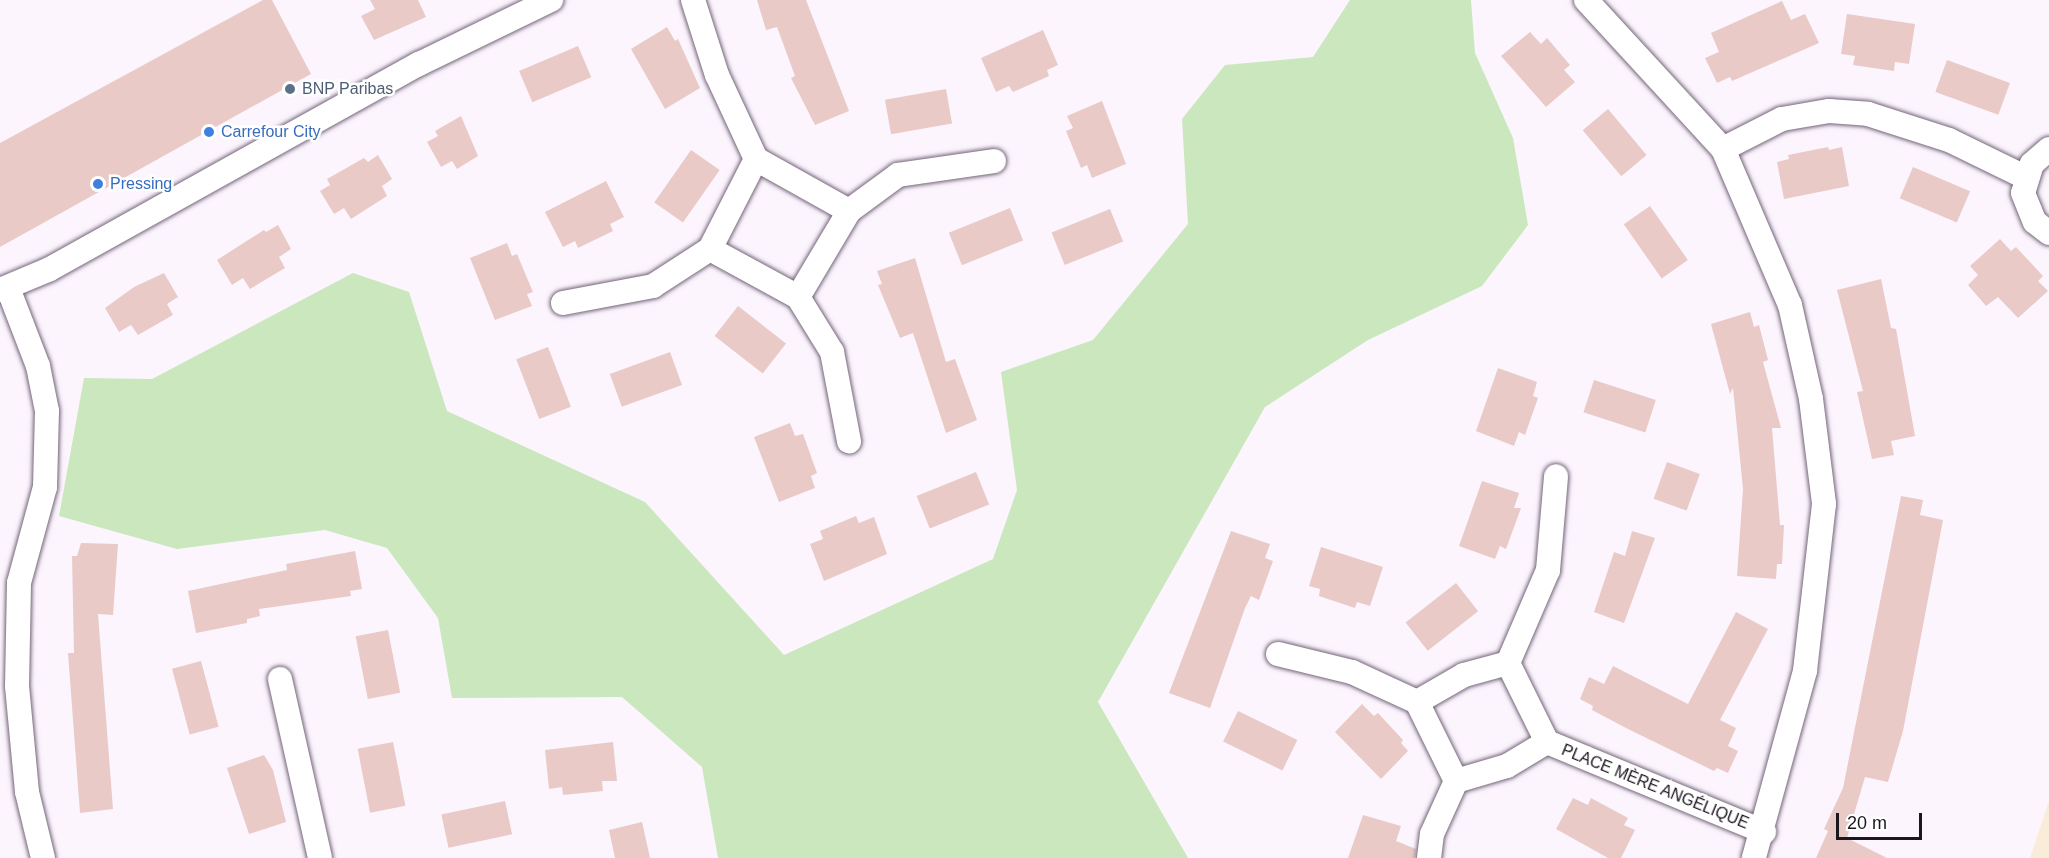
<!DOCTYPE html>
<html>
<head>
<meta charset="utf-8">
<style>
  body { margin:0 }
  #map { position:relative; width:2049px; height:858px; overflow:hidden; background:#fcf5fe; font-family:Helvetica,sans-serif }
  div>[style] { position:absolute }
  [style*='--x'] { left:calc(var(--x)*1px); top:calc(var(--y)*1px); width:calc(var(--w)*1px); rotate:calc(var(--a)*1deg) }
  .education>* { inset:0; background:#f9ecd8 }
  .green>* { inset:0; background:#cbe7be }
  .building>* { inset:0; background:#e9cac7; transform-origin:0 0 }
  .roads { filter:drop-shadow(0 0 2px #756579) drop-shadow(0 0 2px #756579) }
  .minor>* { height:24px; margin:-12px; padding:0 12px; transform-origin:12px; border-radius:12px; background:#fff }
  .dots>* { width:16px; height:16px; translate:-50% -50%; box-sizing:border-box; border:3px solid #fff; border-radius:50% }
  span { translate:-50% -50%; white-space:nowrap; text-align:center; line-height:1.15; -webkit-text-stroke:5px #fff; paint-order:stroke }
  .service-label { font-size:16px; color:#4e5e75 }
  .left { translate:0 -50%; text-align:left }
  .shop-label { font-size:16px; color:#366cbe }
  .street-label { font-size:16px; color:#1c161e }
  .scale { position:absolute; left:1836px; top:813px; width:86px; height:27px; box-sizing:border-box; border:3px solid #1c161e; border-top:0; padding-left:8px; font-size:18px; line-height:21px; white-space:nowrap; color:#1c161e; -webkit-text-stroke:4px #fff; paint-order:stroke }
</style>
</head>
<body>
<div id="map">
  <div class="education">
    <i style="clip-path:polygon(2049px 801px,2049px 858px,2030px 858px)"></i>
  </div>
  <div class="green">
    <i style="clip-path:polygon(1350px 0,1471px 0,1475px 53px,1513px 138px,1528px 225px,1482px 286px,1368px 340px,1265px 407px,1098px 702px,1188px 858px,718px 858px,702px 767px,622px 697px,452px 698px,438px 618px,387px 548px,325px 530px,177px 549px,59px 516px,84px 378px,152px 379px,353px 273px,409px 292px,447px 411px,645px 502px,784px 655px,993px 559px,1017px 490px,1001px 372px,1093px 340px,1188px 224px,1182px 119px,1225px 65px,1313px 57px)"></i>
  </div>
  <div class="building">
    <i style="clip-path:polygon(263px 0,272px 0,311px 74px,0 247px,0 143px)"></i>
    <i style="clip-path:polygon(370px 0,418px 0,426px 17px,374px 40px,361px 16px,375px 9px)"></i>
    <i style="clip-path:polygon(757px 0,806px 0,849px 111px,815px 125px,791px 78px,795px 76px,777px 27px,766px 30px)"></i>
    <i style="clip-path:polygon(1782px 1px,1791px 20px,1805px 14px,1819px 43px,1732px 81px,1730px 77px,1717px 83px,1705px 58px,1719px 52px,1711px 33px)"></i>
    <i style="clip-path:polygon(1847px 14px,1915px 24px,1909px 64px,1895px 62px,1894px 71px,1853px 65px,1855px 56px,1841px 54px)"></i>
    <i style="clip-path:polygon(667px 27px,675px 41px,678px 39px,700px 88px,665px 109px,631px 49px)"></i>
    <i style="clip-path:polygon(1043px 30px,1058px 65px,1047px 70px,1049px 76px,1013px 92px,1009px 86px,996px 92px,981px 58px)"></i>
    <i style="clip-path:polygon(1530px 32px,1541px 44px,1547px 38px,1570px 65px,1564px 70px,1575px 82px,1546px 107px,1501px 56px)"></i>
    <i style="left:578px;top:46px;width:34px;height:64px;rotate:67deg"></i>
    <i style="left:1947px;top:60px;width:67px;height:34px;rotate:20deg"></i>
    <i style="left:946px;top:89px;width:35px;height:62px;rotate:80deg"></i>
    <i style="clip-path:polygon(1102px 101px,1126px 164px,1092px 178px,1087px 165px,1081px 168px,1066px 131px,1073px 128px,1067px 116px)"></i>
    <i style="left:1608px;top:109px;width:60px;height:33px;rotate:50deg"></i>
    <i style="clip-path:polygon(461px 116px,478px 156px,457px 169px,452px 161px,441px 167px,427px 142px,438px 136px,435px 131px)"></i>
    <i style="clip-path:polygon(1828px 147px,1829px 150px,1842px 147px,1849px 186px,1784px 199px,1777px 162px,1789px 159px,1788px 155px)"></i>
    <i style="left:691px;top:150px;width:35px;height:64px;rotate:35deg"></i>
    <i style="clip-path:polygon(378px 155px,392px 179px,382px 186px,387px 196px,351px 219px,344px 208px,334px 214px,320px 191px,330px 185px,327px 179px,364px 158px,368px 162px)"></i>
    <i style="left:1913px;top:167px;width:62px;height:34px;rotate:23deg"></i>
    <i style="clip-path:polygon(606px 181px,624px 217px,610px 224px,613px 231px,578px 248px,575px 241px,563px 247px,545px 212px)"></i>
    <i style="left:1650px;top:206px;width:66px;height:32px;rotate:55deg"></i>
    <i style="left:1010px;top:208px;width:35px;height:66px;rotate:68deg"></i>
    <i style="left:1110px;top:209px;width:35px;height:63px;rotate:68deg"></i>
    <i style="clip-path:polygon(278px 225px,291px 249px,279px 257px,285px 268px,250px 289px,243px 278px,232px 285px,217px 260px,264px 230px,266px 232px)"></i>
    <i style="clip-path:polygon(2000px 239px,2011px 251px,2016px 247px,2043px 276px,2038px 281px,2048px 291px,2018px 318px,1998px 297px,1986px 306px,1968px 285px,1978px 275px,1970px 266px)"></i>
    <i style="clip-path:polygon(507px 243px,512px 256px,517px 254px,533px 292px,527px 294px,532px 306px,495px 320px,470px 258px)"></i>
    <i style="clip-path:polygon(915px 258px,946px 362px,955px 359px,977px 420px,946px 433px,913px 333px,900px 338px,878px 285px,882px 284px,877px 271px)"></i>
    <i style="clip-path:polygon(164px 273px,178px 297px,167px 304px,173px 315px,138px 335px,131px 325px,119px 332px,105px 308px,134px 287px)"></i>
    <i style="clip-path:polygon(1881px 279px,1891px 328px,1896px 329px,1915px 436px,1891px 441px,1894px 455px,1872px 459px,1857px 392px,1863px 391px,1837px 290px)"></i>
    <i style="left:738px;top:306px;width:61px;height:38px;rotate:38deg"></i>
    <i style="clip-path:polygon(1750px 312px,1754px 327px,1759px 325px,1768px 360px,1763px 362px,1781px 428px,1772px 428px,1780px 525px,1784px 525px,1782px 564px,1777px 564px,1776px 579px,1737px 576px,1743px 489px,1733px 388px,1730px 394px,1711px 324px)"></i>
    <i style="left:548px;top:347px;width:64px;height:34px;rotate:69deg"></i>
    <i style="left:670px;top:352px;width:35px;height:64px;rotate:70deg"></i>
    <i style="clip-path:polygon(1498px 368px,1537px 382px,1533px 396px,1538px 398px,1525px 435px,1519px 432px,1514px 446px,1476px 431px)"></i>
    <i style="left:1594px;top:380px;width:65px;height:34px;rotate:18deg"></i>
    <i style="clip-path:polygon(790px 423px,795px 436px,803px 434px,817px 473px,811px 476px,815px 488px,779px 502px,754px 437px)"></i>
    <i style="left:1667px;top:462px;width:35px;height:39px;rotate:20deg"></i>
    <i style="left:976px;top:472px;width:35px;height:64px;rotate:68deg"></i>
    <i style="clip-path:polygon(1482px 481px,1519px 493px,1514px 508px,1521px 508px,1506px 549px,1500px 546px,1495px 559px,1459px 546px)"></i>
    <i style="clip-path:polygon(1901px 496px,1923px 500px,1920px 515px,1943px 520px,1903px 731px,1888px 782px,1865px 777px,1847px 838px,1887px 858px,1816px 858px,1828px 831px,1824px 829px,1843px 788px)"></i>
    <i style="clip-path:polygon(856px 516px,859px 523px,874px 517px,887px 554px,824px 581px,810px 544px,823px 539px,820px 531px)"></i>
    <i style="clip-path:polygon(1231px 531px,1270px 544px,1265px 558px,1273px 561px,1259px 600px,1251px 596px,1245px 608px,1210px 708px,1169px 693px)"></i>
    <i style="clip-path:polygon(1632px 531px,1655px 538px,1624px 623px,1594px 612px,1614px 552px,1625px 556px)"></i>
    <i style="clip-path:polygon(81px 543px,118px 544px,113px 615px,98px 614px,113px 809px,80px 813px,68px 653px,74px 653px,72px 556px,77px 556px)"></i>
    <i style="clip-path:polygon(1321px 547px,1383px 567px,1370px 606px,1357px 602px,1355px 608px,1319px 596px,1320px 589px,1309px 586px)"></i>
    <i style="clip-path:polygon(355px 551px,362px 589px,350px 591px,351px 596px,259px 609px,260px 616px,247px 619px,247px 623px,196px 633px,188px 591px,287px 570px,286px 564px)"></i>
    <i style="left:1456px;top:583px;width:36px;height:64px;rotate:52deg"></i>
    <i style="clip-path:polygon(1736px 612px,1768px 629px,1720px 720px,1736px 728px,1728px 746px,1738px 751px,1728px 773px,1717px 768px,1714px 771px,1628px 729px,1592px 710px,1593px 706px,1580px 699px,1589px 677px,1604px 684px,1613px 666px,1688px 704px)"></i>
    <i style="left:388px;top:630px;width:64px;height:33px;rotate:79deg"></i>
    <i style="left:201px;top:661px;width:68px;height:30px;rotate:75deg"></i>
    <i style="clip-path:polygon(1362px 704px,1374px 716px,1378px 713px,1403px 740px,1401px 743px,1408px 751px,1381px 779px,1335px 732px)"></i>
    <i style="left:1238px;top:711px;width:66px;height:34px;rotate:26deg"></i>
    <i style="left:393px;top:742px;width:65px;height:36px;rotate:79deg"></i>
    <i style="clip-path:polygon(613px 742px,617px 781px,602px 781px,603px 791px,563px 795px,562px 787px,549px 789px,545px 750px)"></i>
    <i style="clip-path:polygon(264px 755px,273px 770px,286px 822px,249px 834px,227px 768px)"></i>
    <i style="clip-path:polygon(1573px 798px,1588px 805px,1591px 798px,1628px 818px,1624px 825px,1635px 830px,1621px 858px,1608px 858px,1556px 829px)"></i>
    <i style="left:505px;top:801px;width:34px;height:65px;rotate:78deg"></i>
    <i style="clip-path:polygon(1363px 815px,1401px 826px,1396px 841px,1416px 849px,1415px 858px,1348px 858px)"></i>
    <i style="clip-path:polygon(642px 822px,650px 858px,615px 858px,609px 830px)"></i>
  </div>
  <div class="roads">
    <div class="minor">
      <i style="--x:693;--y:0;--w:79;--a:72.3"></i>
      <i style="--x:717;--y:75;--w:93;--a:65.1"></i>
      <i style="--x:756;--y:159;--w:107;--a:29.2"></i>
      <i style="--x:1586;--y:0;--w:202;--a:47.4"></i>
      <i style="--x:1723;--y:149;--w:170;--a:66.8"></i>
      <i style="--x:1790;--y:305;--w:96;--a:77.4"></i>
      <i style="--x:1811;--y:399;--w:106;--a:82.9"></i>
      <i style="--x:1824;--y:504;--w:168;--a:96.5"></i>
      <i style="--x:1805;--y:671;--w:194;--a:105.3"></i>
      <i style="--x:1723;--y:149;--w:66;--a:-27"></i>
      <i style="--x:1782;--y:119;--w:48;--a:-9.7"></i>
      <i style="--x:1829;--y:111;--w:39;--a:4"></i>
      <i style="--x:1868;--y:114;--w:85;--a:17.8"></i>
      <i style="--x:1949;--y:140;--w:85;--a:26"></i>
      <i style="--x:2049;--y:149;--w:23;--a:139"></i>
      <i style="--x:2032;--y:164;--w:30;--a:107"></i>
      <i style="--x:2023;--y:193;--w:31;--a:68"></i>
      <i style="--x:2035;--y:222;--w:18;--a:38"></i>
      <i style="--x:710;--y:249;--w:100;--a:28.6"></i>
      <i style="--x:798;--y:297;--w:65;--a:58.3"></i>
      <i style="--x:832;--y:352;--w:91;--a:79.2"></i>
      <i style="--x:8;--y:288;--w:84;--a:69"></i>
      <i style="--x:38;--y:366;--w:46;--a:78.7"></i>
      <i style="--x:47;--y:411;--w:76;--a:91.5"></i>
      <i style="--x:45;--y:487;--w:99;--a:105.2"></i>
      <i style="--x:19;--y:583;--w:103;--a:91.1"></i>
      <i style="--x:17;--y:686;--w:106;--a:84.6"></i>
      <i style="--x:27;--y:792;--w:68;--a:76.4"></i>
      <i style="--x:0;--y:290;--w:54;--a:-22.8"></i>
      <i style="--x:50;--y:269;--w:422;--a:-29.1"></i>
      <i style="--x:419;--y:64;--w:147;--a:-25.9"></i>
      <i style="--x:798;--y:297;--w:100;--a:-59.3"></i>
      <i style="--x:849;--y:211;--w:61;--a:-36.3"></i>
      <i style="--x:898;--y:175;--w:97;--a:-8.3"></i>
      <i style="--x:563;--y:303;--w:92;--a:-10.7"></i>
      <i style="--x:653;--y:286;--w:68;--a:-33"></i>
      <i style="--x:710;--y:249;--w:101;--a:-62.9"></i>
      <i style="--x:1278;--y:654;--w:76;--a:13.7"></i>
      <i style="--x:1352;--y:672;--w:72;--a:24.8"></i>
      <i style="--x:1417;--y:702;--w:88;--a:63.7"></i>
      <i style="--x:1456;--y:781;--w:53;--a:-16.4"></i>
      <i style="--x:1507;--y:766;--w:47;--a:-31"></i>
      <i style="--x:1547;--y:742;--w:88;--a:-116.3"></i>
      <i style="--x:1508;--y:663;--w:46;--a:164.7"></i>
      <i style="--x:1464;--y:675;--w:54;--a:150.1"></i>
      <i style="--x:1508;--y:663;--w:101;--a:-66.7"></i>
      <i style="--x:1548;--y:570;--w:94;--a:-85.1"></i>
      <i style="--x:280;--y:679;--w:183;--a:77.4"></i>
      <i style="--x:1547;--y:742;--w:235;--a:22.5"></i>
      <i style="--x:1429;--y:858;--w:24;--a:-83"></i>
      <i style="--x:1432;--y:834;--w:58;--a:-65.6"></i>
    </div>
  </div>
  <div class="dots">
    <i style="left:290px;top:89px;background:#5c6f8a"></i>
    <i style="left:209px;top:132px;background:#3f7fe0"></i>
    <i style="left:98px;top:184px;background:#3f7fe0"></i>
  </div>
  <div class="service-label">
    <span class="left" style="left:302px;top:89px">BNP Paribas</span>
  </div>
  <div class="shop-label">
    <span class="left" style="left:221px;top:132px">Carrefour City</span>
    <span class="left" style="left:110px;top:184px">Pressing</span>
  </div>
  <div class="street-label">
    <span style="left:1655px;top:787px;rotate:22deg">PLACE MÈRE ANGÉLIQUE</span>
  </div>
  <div class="scale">20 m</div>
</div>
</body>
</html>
